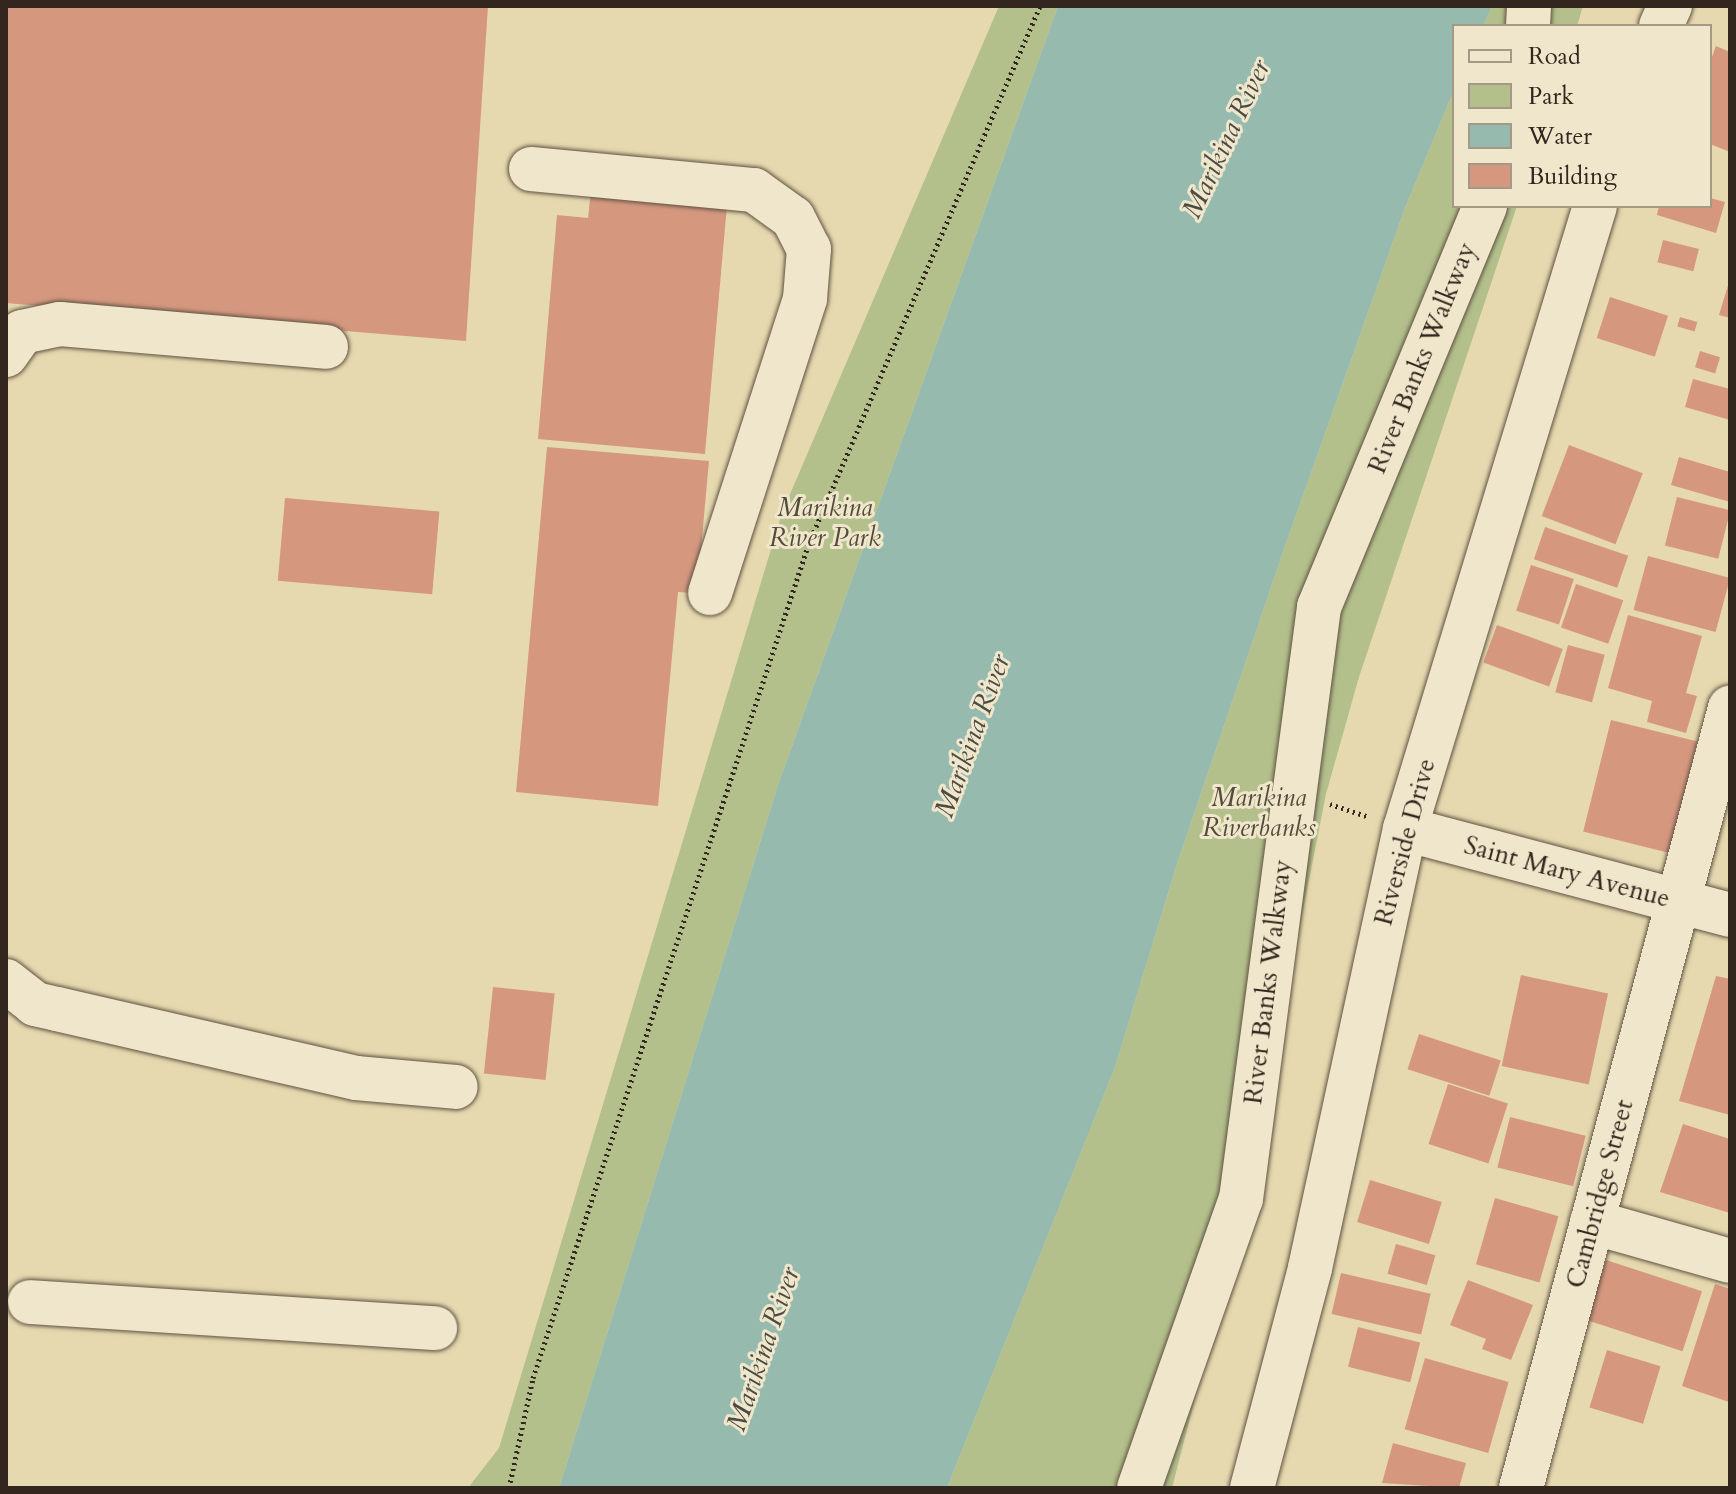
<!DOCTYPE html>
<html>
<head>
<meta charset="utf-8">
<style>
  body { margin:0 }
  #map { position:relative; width:1736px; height:1494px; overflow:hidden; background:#e6d9af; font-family:Cardo,serif }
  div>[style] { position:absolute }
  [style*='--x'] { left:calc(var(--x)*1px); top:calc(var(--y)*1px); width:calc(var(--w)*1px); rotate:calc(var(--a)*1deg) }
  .green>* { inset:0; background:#b3c08c }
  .water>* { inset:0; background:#96baad }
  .building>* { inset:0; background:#d5987f; transform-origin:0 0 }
  .path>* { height:5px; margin-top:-2.5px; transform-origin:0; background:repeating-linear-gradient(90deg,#33261e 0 2px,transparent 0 6px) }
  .roads { filter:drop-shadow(0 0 2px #605342) drop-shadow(0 0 2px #605342) }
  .minor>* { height:44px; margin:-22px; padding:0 22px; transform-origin:22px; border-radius:22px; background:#efe6cb }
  span { translate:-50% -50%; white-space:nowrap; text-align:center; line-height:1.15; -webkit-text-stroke:6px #efe6cb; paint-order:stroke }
  .street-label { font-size:26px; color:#33261e }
  .park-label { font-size:26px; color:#534c3a; font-style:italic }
  .water-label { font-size:28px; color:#4c4b42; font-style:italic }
  .frame { position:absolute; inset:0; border:8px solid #33261e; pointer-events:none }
  .legend { position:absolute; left:1452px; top:24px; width:260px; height:184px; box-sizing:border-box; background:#efe6cb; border:2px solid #a49986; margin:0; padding:10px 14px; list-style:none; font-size:24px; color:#33261e }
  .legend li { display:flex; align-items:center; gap:16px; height:40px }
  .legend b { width:40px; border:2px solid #a49986 }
</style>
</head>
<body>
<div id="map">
  <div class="green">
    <i style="clip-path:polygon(999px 6px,1058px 6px,778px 785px,559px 1488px,468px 1488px,499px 1448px,782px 513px)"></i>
    <i style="clip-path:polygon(1492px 6px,1583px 6px,1577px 26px,1483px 26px)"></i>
    <i style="clip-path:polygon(1454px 90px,1454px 206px,1517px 206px,1359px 677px,1326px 794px,1245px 1205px,1172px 1488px,947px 1488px,1115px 1067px,1177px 864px,1283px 552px,1405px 208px)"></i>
  </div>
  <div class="water">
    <i style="clip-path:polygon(1058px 6px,1492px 6px,1483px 26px,1454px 26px,1454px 90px,1405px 208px,1283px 552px,1177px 864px,1115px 1067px,947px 1488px,559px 1488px,778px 785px)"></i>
  </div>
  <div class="building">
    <i style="clip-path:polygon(6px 6px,488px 6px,466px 341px,6px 303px)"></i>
    <i style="clip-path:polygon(1716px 46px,1730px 52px,1730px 152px,1710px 144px,1710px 62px)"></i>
    <i style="clip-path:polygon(592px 182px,728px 194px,705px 454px,538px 439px,557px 215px,588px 218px)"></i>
    <i style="clip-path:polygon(1710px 198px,1725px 202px,1716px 233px,1657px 215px,1659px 206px,1710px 206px)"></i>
    <i style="left:1663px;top:240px;width:37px;height:23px;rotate:14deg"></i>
    <i style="clip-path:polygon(1729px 282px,1730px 283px,1730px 318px,1719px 315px)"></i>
    <i style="left:1610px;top:297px;width:61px;height:43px;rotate:18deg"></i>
    <i style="left:1680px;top:317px;width:18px;height:10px;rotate:16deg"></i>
    <i style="left:1700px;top:351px;width:21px;height:17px;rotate:17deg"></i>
    <i style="clip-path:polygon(1693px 379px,1730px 389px,1730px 420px,1685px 407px)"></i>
    <i style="left:1569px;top:445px;width:79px;height:76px;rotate:21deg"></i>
    <i style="clip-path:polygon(547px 447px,709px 461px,697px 593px,678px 592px,658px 806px,516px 792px)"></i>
    <i style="clip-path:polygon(1679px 457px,1730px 472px,1730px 502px,1671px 485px)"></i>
    <i style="left:1677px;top:497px;width:55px;height:50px;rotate:14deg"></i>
    <i style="left:285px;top:498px;width:155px;height:83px;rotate:5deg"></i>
    <i style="left:1545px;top:527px;width:88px;height:34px;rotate:19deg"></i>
    <i style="left:1648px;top:556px;width:85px;height:56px;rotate:15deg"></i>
    <i style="left:1531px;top:565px;width:45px;height:48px;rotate:18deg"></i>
    <i style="left:1576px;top:584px;width:50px;height:46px;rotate:19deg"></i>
    <i style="clip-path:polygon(1628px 615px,1702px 636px,1686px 693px,1697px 696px,1686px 733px,1647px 722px,1652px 701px,1608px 688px)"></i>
    <i style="left:1497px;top:625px;width:70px;height:40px;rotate:20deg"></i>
    <i style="left:1568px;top:645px;width:38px;height:49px;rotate:15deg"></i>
    <i style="left:1611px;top:720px;width:89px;height:115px;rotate:14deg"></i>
    <i style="left:1521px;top:975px;width:89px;height:93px;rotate:12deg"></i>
    <i style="clip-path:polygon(1716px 976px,1730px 979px,1730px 1115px,1679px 1101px)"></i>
    <i style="left:493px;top:987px;width:62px;height:87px;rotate:6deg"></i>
    <i style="left:1419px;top:1034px;width:86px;height:37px;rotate:18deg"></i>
    <i style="left:1448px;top:1084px;width:63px;height:63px;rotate:18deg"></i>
    <i style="left:1510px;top:1117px;width:78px;height:52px;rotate:14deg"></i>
    <i style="clip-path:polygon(1683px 1124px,1730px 1139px,1730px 1213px,1660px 1192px)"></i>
    <i style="left:1370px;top:1180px;width:75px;height:44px;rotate:17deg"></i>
    <i style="left:1495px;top:1198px;width:66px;height:69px;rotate:16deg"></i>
    <i style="left:1396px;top:1244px;width:41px;height:31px;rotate:16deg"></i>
    <i style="left:1606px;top:1260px;width:101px;height:63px;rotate:18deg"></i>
    <i style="left:1341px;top:1273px;width:92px;height:42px;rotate:13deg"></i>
    <i style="clip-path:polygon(1468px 1280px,1533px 1305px,1511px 1360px,1482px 1349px,1486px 1339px,1450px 1325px)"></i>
    <i style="clip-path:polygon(1715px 1284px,1730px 1289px,1729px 1402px,1682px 1386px)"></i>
    <i style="left:1358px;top:1327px;width:64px;height:41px;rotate:14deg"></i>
    <i style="left:1607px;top:1350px;width:56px;height:60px;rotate:17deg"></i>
    <i style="left:1425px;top:1358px;width:87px;height:74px;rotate:16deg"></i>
    <i style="clip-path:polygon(1393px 1443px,1466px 1463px,1459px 1488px,1382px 1483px)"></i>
  </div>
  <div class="path">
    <i style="--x:1330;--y:804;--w:41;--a:18.4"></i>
    <i style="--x:509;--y:1488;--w:113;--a:-77.7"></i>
    <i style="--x:533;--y:1378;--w:879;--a:-71.71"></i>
    <i style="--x:809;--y:543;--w:585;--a:-66.72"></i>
  </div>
  <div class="roads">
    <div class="minor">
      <i style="--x:1528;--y:26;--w:20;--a:-87"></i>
      <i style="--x:1661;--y:26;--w:22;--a:-66"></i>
      <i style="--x:531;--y:169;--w:224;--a:5.4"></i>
      <i style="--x:754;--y:190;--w:48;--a:35.7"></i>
      <i style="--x:793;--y:218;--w:35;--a:63"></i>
      <i style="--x:809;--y:249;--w:50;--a:94.6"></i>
      <i style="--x:805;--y:299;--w:309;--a:107.9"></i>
      <i style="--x:6;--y:355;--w:28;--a:-55"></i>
      <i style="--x:22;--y:332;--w:39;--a:-12"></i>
      <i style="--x:60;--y:324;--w:267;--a:4.9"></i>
      <i style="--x:1405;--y:829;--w:336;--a:14.8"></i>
      <i style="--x:6;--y:981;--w:37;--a:38"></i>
      <i style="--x:35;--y:1004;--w:23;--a:13"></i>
      <i style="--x:57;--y:1009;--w:307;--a:13"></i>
      <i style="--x:356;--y:1078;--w:100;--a:5.1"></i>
      <i style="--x:1592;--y:1222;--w:143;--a:15.8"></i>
      <i style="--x:30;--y:1302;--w:406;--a:3.7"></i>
      <i style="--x:1139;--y:1488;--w:306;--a:-70.6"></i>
      <i style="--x:1241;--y:1199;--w:597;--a:-82.49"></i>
      <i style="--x:1319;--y:607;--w:434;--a:-67.5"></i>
      <i style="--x:1252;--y:1488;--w:228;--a:-75.2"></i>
      <i style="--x:1310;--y:1268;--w:449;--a:-77.8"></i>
      <i style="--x:1405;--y:829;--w:651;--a:-73.04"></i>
      <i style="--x:1521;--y:1488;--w:808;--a:-75"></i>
    </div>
  </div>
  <div class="street-label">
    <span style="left:1422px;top:358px;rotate:-68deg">River Banks Walkway</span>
    <span style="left:1405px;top:842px;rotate:-75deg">Riverside Drive</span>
    <span style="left:1567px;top:872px;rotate:15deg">Saint Mary Avenue</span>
    <span style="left:1268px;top:982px;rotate:-83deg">River Banks Walkway</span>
    <span style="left:1600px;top:1194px;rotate:-75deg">Cambridge Street</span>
  </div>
  <div class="park-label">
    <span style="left:825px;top:523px">Marikina<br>River Park</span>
    <span style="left:1259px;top:813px">Marikina<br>Riverbanks</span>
  </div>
  <div class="water-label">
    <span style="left:1226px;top:139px;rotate:-65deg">Marikina River</span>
    <span style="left:972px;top:736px;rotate:-70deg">Marikina River</span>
    <span style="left:763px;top:1349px;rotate:-71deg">Marikina River</span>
  </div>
  <div class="frame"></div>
  <ul class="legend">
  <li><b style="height:10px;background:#efe6cb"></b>Road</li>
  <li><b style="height:22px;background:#b3c08c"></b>Park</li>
  <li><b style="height:22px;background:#96baad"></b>Water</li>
  <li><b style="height:22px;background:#d5987f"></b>Building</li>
  </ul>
</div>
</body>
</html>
